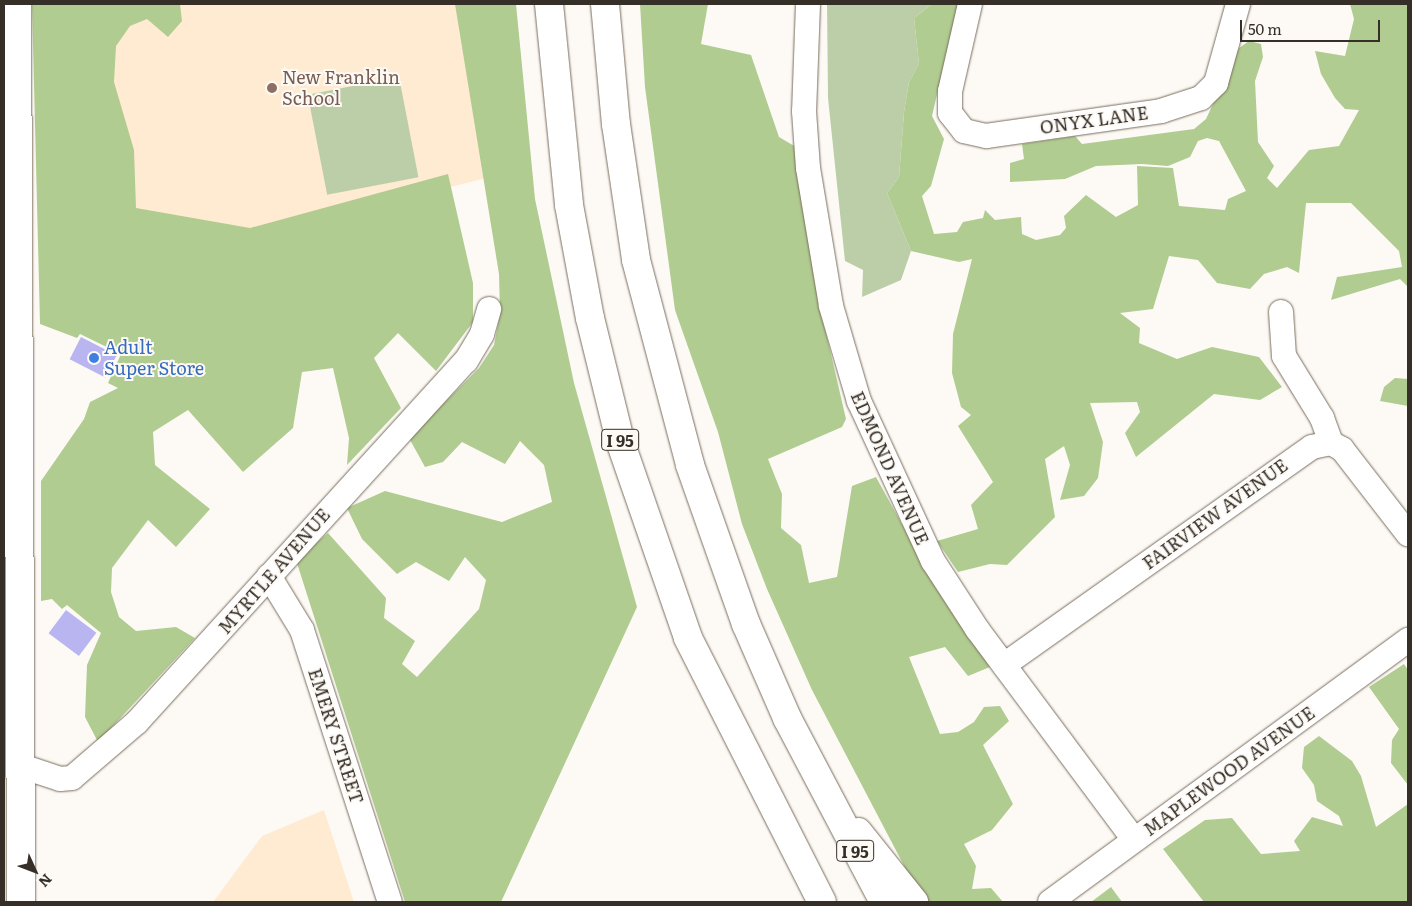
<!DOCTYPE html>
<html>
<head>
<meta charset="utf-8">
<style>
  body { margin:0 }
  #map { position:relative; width:1412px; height:906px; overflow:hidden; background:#fdfaf6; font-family:Literata,serif }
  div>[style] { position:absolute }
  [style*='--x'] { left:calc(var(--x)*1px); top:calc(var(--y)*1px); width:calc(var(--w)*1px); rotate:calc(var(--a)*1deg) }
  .built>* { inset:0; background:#ffebd1 }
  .green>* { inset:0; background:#bccea8; transform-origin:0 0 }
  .forest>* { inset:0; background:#b0cc90 }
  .building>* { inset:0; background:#b9b5f1; transform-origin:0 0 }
  .roads { filter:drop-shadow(0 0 1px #7a6d5c) drop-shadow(0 0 1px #7a6d5c) }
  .minor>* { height:24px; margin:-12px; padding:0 12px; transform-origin:12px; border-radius:12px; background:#fff }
  .major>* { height:28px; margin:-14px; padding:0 14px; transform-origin:14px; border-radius:14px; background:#fff }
  .highway>* { height:28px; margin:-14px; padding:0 14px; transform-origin:14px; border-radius:14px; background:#fff }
  .dots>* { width:14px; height:14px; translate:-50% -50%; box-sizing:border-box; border:2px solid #fdfaf6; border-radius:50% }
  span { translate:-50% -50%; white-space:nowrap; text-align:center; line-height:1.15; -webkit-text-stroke:4px #fdfaf6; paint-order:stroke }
  .shield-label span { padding:1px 4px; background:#fdfaf6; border:1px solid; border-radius:4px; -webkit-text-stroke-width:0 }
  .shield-label { font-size:16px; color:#352f28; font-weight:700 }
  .education-label { font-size:18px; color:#785e54 }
  .left { translate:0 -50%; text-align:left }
  .street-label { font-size:18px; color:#352f28 }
  .shop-label { font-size:18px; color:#366cbe }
  .frame { position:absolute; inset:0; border:5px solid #352f28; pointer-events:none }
  .north { position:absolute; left:10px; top:846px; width:50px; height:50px; -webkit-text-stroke:4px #fdfaf6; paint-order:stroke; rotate:133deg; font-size:14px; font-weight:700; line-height:20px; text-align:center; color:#352f28 }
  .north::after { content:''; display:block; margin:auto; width:18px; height:22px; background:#352f28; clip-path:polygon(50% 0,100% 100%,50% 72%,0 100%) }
  .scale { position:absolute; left:1240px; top:20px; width:140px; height:22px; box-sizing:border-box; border:2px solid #352f28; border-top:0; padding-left:6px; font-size:15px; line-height:18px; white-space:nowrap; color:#352f28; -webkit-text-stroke:4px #fdfaf6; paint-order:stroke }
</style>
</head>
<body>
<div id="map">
  <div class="built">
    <i style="clip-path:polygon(59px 4px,468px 4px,507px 173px,256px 235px,137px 214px)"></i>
    <i style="clip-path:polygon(324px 810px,354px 902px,213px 902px,262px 836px)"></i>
  </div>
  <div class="green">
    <i style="clip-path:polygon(827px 4px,932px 4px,914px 18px,919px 64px,909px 82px,904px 112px,899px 177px,887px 193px,911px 251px,901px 280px,862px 297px,863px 270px,845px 261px,828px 98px)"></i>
    <i style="left:399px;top:77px;width:102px;height:93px;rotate:79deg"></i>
  </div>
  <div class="forest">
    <i style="clip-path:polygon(32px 4px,180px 4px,182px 21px,168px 37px,147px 19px,130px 26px,116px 46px,114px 82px,134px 150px,136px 208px,250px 228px,448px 174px,473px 283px,473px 322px,436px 371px,398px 333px,374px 358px,401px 408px,347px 465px,349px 438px,333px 368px,302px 372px,293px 428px,243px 472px,188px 410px,153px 432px,155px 465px,210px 509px,176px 547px,148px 520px,112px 568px,111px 592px,119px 617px,136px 631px,176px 627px,195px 638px,98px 742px,85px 717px,87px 665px,101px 633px,67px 605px,62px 609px,52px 599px,41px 601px,41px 481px,84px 419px,90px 402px,118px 388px,108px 383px,121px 354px,80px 334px,77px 338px,40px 324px)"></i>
    <i style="clip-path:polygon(455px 4px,516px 4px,535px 199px,574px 383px,637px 607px,501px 902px,405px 902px,296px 560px,328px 533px,386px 598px,384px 618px,415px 641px,402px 664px,417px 677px,479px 609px,486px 580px,465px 557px,449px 581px,416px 562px,397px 574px,362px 539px,347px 508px,385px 491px,502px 522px,552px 502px,544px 465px,520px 441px,505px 464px,462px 442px,443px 462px,425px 467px,409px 438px,479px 368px,494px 345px,500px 314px,499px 274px)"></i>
    <i style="clip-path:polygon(640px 4px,708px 4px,701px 44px,751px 55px,779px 137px,796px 147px,817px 294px,846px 419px,842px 427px,768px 459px,782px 494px,781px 528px,801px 545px,809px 583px,837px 577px,852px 486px,876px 477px,926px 568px,990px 667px,968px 676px,945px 647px,909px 657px,940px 734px,958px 732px,974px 722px,984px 707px,1000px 706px,1009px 721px,983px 745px,1013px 804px,992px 830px,964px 844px,976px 866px,972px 889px,991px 888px,1003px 902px,923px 902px,812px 690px,767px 589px,742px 524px,718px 432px,675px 310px,645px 87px)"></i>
    <i style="clip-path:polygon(932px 4px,958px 4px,932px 116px,944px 139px,931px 186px,922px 196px,934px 234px,957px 232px,963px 222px,983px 218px,985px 210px,995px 220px,1021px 217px,1022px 234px,1036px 240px,1060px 235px,1066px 228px,1064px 216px,1086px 195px,1116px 217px,1138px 205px,1137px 166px,1173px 168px,1179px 206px,1225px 210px,1228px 199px,1246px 191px,1219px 141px,1207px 138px,1198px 141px,1190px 157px,1168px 166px,1142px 164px,1096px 166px,1065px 179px,1010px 182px,1010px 163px,1024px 159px,1022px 144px,1075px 136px,1082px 144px,1194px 129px,1206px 119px,1239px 48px,1249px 41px,1261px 44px,1263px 57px,1255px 81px,1258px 142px,1274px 166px,1267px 178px,1277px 188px,1309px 150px,1339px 146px,1359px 110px,1345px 109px,1335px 98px,1321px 74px,1315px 51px,1345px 56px,1354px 19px,1350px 4px,1408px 4px,1408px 287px,1400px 279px,1331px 300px,1337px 277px,1402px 267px,1399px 251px,1351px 203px,1306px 203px,1299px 273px,1287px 267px,1264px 274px,1250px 289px,1217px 283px,1198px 260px,1169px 256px,1153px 309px,1120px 313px,1140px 328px,1139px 343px,1177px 359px,1212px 347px,1259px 357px,1282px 387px,1260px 400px,1214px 394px,1136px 457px,1125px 433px,1140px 412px,1137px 402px,1090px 403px,1103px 442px,1098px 478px,1084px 496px,1060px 500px,1070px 465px,1064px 446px,1045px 459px,1055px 517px,1007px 565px,990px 564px,958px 572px,937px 541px,978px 529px,971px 505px,993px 482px,958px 426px,971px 415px,961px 407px,952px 373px,953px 334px,972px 259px,959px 262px,911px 251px,887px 193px,899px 177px,904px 112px,909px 82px,919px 64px,914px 18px)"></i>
    <i style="clip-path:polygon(1395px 378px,1408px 379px,1408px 406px,1380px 401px,1384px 387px)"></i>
    <i style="clip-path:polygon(1404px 664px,1408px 670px,1408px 785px,1391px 763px,1392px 740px,1399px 729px,1369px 687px)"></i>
    <i style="clip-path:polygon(1319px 736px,1352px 761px,1361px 776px,1376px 827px,1408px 804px,1408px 902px,1204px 902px,1163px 849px,1205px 820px,1232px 818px,1261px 854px,1300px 851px,1294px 841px,1312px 817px,1343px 826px,1339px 816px,1317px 801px,1314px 785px,1302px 768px,1304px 747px)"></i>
    <i style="clip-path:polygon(1111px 887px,1122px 902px,1091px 902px)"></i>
  </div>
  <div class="building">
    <i style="left:81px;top:337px;width:40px;height:25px;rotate:27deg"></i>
    <i style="left:66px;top:610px;width:38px;height:29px;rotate:37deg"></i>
  </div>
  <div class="roads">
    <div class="minor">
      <i style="--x:808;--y:4;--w:107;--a:92.1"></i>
      <i style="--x:804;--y:111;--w:57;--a:86"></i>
      <i style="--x:808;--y:168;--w:140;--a:80.5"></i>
      <i style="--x:831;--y:306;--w:99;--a:73.6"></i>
      <i style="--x:859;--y:401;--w:176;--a:65.2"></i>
      <i style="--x:933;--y:561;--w:81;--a:57.1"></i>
      <i style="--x:977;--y:629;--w:263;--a:53.3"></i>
      <i style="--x:970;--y:4;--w:89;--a:102.9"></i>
      <i style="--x:950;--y:91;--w:22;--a:90"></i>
      <i style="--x:950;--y:113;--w:23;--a:52"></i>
      <i style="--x:964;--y:131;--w:23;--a:13"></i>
      <i style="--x:986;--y:136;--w:177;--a:-8.1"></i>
      <i style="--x:1161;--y:111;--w:42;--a:-18"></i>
      <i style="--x:1201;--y:98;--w:21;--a:-45"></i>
      <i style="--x:1216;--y:83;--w:82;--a:-74.4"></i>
      <i style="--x:1281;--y:312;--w:44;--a:86.1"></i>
      <i style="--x:1284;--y:356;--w:73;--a:58.5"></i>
      <i style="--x:1322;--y:418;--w:27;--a:70"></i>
      <i style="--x:269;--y:576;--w:63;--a:58.6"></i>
      <i style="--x:302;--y:630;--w:286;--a:72.1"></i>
      <i style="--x:1004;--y:665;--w:377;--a:-35.3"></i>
      <i style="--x:1312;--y:447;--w:19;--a:-12"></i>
      <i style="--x:1331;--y:443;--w:13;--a:29"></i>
      <i style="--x:1342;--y:449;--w:108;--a:52.2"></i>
      <i style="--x:21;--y:766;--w:41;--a:18.4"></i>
      <i style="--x:60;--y:779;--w:12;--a:-5"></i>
      <i style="--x:72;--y:778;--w:86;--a:-40.7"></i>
      <i style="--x:137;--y:722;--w:488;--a:-47.7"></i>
      <i style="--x:466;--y:361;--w:31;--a:-59"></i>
      <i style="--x:482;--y:334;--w:26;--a:-74"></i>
      <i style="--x:1050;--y:902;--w:444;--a:-36.2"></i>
    </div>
    <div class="major">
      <i style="--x:17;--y:4;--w:898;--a:89.74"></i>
    </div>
    <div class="highway">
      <i style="--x:549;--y:4;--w:202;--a:84.3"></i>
      <i style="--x:569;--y:205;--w:115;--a:79.5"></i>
      <i style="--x:590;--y:318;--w:130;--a:76.2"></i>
      <i style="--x:621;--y:444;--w:205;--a:70.9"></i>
      <i style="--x:688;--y:638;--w:296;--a:63.1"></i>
      <i style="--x:605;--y:4;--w:121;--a:84.8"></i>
      <i style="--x:616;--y:124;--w:137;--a:81.6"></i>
      <i style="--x:636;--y:260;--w:212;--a:75.2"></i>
      <i style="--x:690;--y:465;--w:169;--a:70.6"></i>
      <i style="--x:746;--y:624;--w:103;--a:66.4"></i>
      <i style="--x:787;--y:718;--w:208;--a:62.2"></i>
      <i style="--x:858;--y:832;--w:90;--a:51.3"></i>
    </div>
  </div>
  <div class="dots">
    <i style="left:272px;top:88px;background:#8d6e63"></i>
    <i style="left:94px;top:358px;background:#3f7fe0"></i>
  </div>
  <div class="shield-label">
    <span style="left:620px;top:440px">I 95</span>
    <span style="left:855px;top:851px">I 95</span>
  </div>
  <div class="education-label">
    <span class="left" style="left:282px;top:88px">New Franklin<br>School</span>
  </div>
  <div class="street-label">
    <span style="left:1094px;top:120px;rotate:-8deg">ONYX LANE</span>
    <span style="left:890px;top:468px;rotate:66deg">EDMOND AVENUE</span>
    <span style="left:1215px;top:514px;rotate:-36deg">FAIRVIEW AVENUE</span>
    <span style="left:274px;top:571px;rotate:-49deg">MYRTLE AVENUE</span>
    <span style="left:336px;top:736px;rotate:72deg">EMERY STREET</span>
    <span style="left:1229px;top:771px;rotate:-36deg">MAPLEWOOD AVENUE</span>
  </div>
  <div class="shop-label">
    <span class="left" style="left:104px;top:358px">Adult<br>Super Store</span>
  </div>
  <div class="frame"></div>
  <div class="north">N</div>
  <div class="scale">50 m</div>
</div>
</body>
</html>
